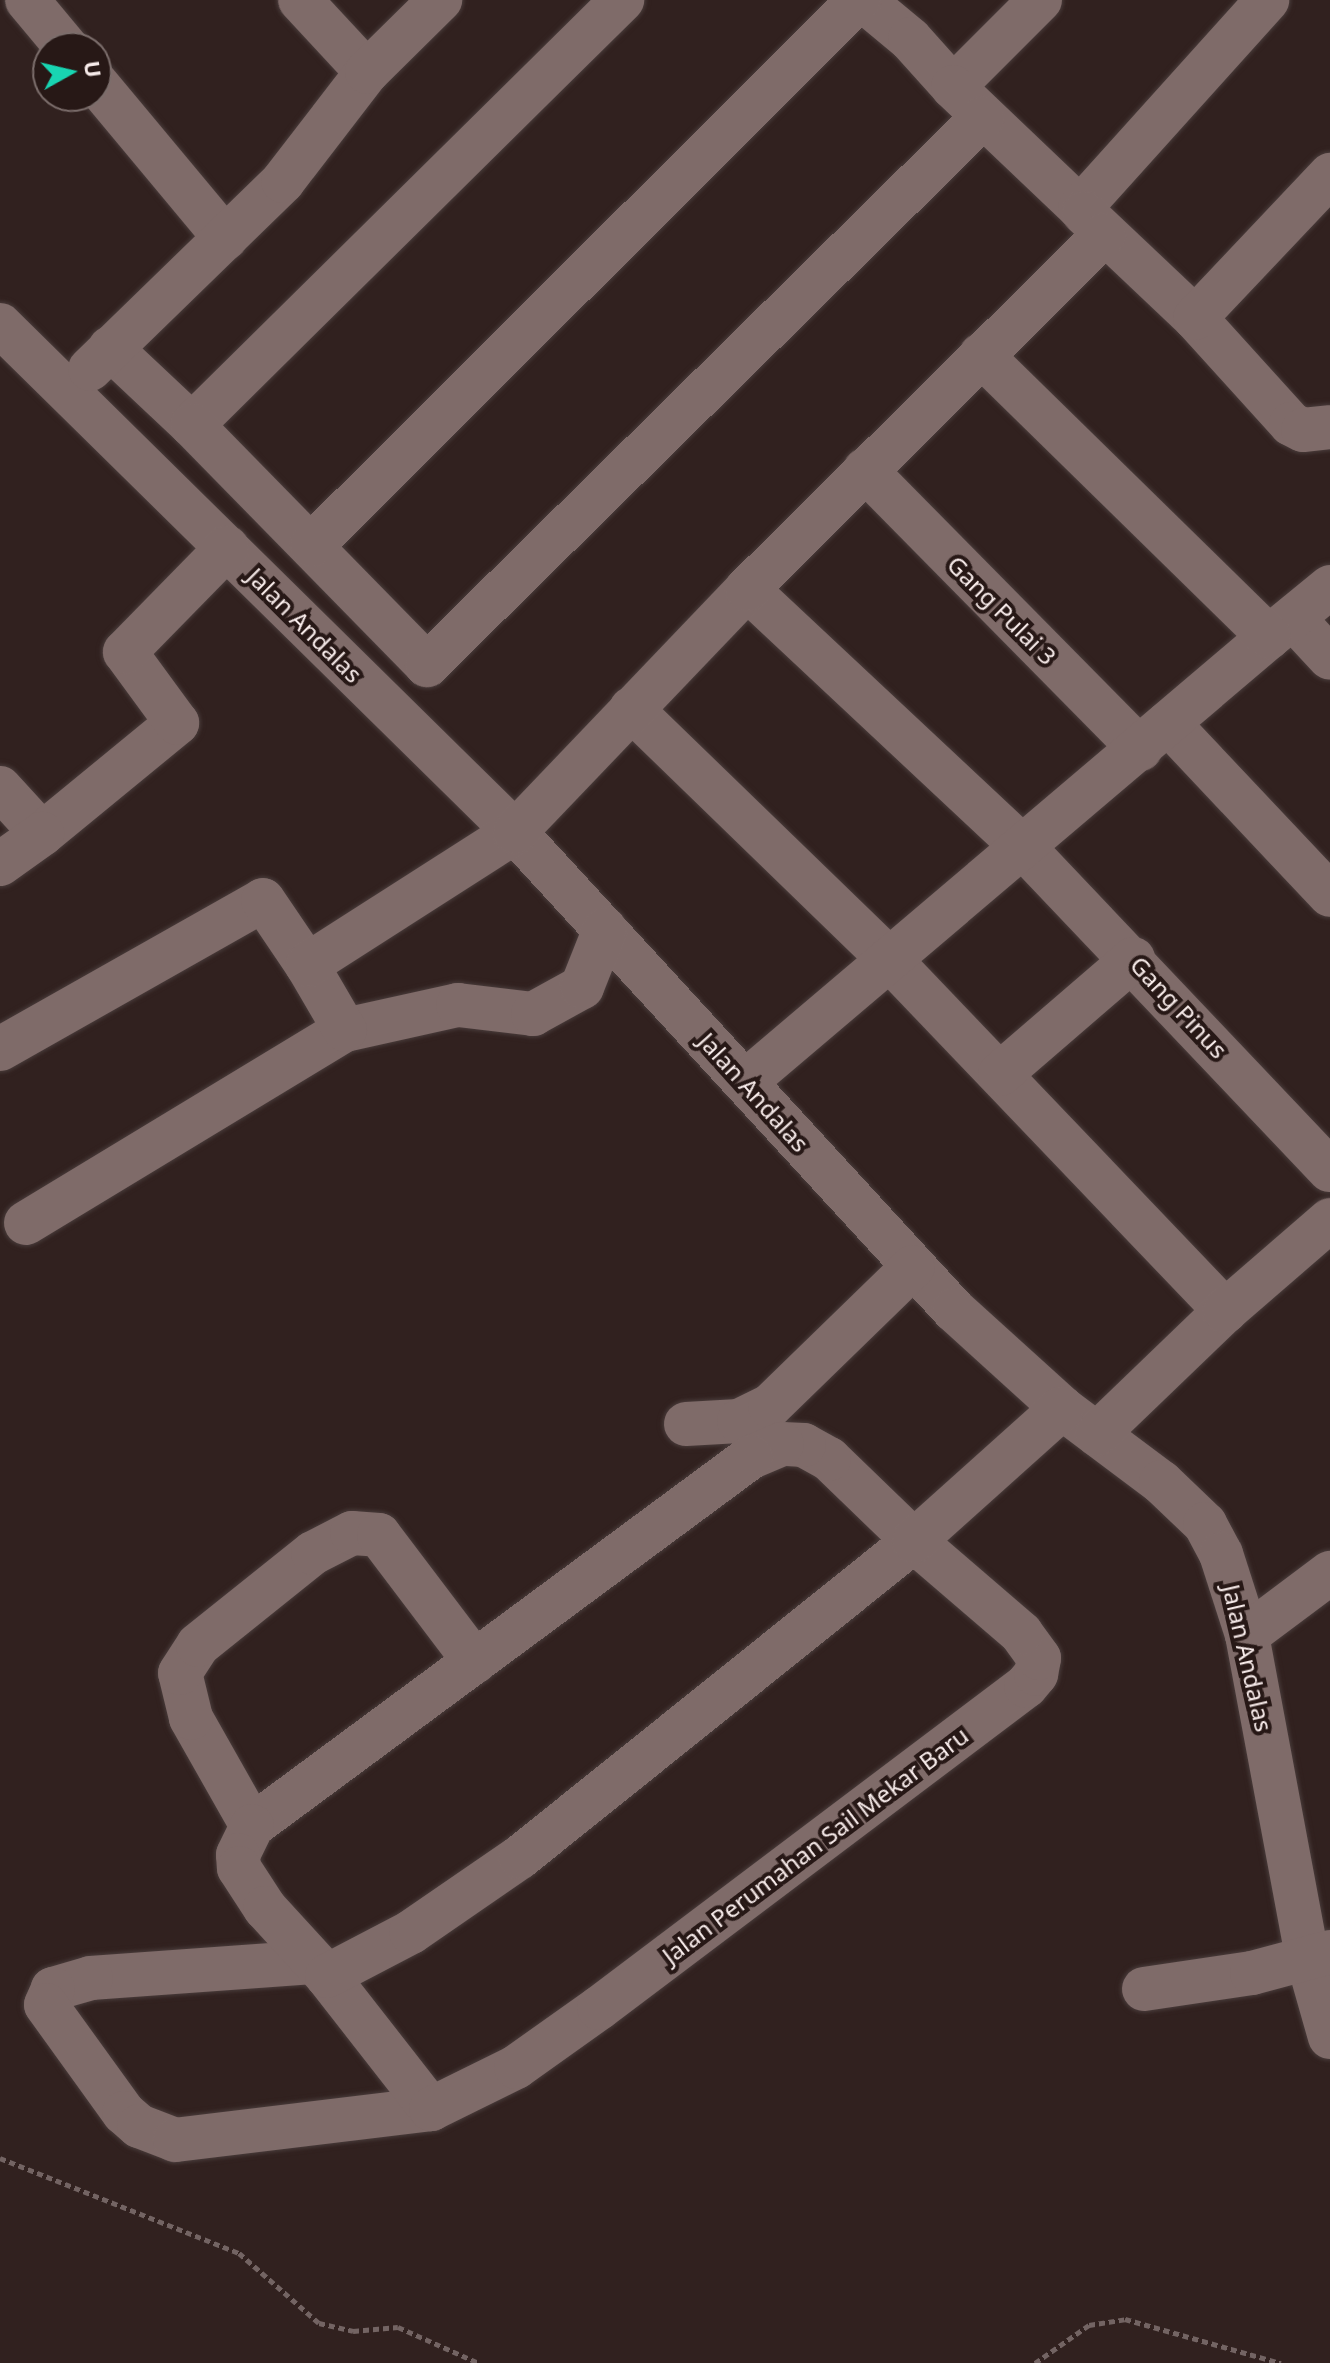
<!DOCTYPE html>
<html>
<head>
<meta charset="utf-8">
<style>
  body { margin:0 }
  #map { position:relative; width:1330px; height:2363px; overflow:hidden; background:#31211f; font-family:"Noto Sans",sans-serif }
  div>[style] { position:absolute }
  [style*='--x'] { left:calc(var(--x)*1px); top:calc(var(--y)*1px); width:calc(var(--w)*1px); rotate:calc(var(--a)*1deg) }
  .path>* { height:5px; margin-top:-2.5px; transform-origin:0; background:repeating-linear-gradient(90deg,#736463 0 6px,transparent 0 10px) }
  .roads { filter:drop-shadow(0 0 2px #493c3b) drop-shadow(0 0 2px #493c3b) }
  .minor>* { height:44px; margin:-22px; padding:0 22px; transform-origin:22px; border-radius:22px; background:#7f6b69 }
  span { translate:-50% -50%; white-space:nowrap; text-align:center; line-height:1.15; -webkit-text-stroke:8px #271816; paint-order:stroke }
  .street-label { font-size:24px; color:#f8eceb }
  .north { position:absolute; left:32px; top:32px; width:80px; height:80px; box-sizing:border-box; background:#271816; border:2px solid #7b6d6b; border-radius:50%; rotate:82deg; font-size:22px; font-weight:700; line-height:32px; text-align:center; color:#f8eceb }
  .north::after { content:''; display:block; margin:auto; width:28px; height:36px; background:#18d5b2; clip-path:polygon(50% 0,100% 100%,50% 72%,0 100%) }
</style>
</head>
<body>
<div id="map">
  <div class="path">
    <i style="--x:0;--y:2158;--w:257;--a:21.7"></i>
    <i style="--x:239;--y:2253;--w:106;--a:41.2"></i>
    <i style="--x:319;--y:2323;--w:35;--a:13"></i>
    <i style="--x:353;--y:2331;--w:45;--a:-5.1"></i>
    <i style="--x:398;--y:2327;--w:89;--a:24"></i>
    <i style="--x:1035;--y:2363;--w:66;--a:-35.1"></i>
    <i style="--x:1089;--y:2325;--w:36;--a:-9"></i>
    <i style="--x:1125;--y:2319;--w:162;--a:15.8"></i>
  </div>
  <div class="roads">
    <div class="minor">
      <i style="--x:27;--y:0;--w:62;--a:50.2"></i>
      <i style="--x:300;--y:0;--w:98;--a:47.1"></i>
      <i style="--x:863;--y:0;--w:61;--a:39.7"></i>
      <i style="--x:910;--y:39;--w:64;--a:48.1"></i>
      <i style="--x:1040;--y:0;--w:123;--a:135"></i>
      <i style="--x:953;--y:87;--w:175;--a:43.6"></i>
      <i style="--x:1080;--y:208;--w:280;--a:-48"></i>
      <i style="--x:96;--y:83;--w:202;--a:50.2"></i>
      <i style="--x:1084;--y:213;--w:153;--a:43.4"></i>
      <i style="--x:1195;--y:318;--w:143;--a:47.8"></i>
      <i style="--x:1291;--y:424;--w:13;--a:27"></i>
      <i style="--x:1303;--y:430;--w:27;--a:-6"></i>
      <i style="--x:1195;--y:318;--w:197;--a:-46.6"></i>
      <i style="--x:0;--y:325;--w:723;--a:44.55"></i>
      <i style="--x:515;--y:832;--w:649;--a:47.44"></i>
      <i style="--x:954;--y:1310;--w:146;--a:42.2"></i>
      <i style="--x:1062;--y:1408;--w:124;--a:36.8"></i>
      <i style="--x:1161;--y:1482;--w:61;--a:43.7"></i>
      <i style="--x:1205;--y:1524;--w:34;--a:62"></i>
      <i style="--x:1221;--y:1554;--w:85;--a:72.2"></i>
      <i style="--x:1247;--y:1635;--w:331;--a:79.4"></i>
      <i style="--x:1308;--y:1960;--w:80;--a:74.1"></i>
      <i style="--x:110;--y:348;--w:112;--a:43.2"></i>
      <i style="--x:192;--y:425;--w:605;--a:-44.66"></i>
      <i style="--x:90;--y:369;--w:269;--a:-44.2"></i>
      <i style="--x:283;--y:181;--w:138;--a:-52.4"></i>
      <i style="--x:367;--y:72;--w:103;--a:-44.6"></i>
      <i style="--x:192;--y:425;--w:336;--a:45.6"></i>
      <i style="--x:427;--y:665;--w:779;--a:-44.58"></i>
      <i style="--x:865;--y:470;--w:392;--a:45.4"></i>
      <i style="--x:312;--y:545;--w:772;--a:-44.9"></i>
      <i style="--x:747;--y:589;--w:379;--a:43.1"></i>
      <i style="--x:1024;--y:848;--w:444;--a:46.5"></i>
      <i style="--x:1293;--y:618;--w:54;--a:47.2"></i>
      <i style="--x:1269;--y:637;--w:79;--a:-39.3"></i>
      <i style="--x:631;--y:709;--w:359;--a:44.1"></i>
      <i style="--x:889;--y:959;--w:487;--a:46.3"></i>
      <i style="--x:1168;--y:723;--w:236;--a:46.7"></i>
      <i style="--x:0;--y:788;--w:62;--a:47.6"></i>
      <i style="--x:42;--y:834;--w:175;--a:-39.4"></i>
      <i style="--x:177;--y:723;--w:88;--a:-126.2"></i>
      <i style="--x:125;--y:652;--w:146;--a:-45.6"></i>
      <i style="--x:0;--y:864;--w:52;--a:-35.5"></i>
      <i style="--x:345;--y:1030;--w:116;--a:-12.5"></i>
      <i style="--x:458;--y:1005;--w:76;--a:6.8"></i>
      <i style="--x:533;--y:1014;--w:56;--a:-28.9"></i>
      <i style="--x:582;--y:987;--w:62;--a:-68.4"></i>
      <i style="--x:0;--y:1049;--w:302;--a:-29.5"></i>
      <i style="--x:263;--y:900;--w:78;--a:55.9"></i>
      <i style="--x:1000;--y:1074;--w:176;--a:-40.8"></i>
      <i style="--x:745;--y:1082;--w:687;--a:-40.34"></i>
      <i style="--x:1269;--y:637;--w:403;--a:-135.6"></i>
      <i style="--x:26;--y:1223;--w:373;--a:-31.2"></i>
      <i style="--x:345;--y:1030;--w:75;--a:-120.3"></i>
      <i style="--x:307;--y:965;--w:247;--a:-32.6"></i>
      <i style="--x:515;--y:832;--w:336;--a:-46.3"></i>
      <i style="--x:747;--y:589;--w:503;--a:-44.76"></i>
      <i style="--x:686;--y:1424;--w:53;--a:-3.2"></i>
      <i style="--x:739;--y:1421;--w:34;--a:-26"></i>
      <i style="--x:770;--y:1406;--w:199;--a:-44.2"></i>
      <i style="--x:1097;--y:1434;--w:178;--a:-43.9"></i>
      <i style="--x:1225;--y:1311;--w:139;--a:-40.9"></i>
      <i style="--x:1247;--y:1635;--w:104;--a:-36.8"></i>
      <i style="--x:252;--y:1826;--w:124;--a:-119.5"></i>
      <i style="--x:191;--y:1718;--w:46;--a:-103.7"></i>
      <i style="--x:180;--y:1673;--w:33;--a:-57"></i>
      <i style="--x:198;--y:1645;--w:147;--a:-38.7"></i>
      <i style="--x:313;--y:1553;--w:44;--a:-27.1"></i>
      <i style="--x:352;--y:1533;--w:27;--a:4"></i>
      <i style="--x:379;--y:1535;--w:159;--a:52.9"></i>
      <i style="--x:313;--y:1962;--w:223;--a:175.9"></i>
      <i style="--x:91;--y:1978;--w:40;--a:164"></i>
      <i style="--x:53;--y:1989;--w:17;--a:114"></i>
      <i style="--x:46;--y:2005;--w:133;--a:54.2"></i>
      <i style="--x:124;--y:2113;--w:20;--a:41"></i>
      <i style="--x:139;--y:2126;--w:39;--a:21"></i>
      <i style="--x:175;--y:2140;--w:258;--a:-6.9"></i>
      <i style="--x:327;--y:1976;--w:169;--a:52"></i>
      <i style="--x:431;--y:2109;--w:95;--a:-26.3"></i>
      <i style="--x:516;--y:2067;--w:102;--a:-35.4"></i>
      <i style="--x:599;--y:2008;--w:535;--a:-37.02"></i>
      <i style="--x:1026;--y:1686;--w:16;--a:-50"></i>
      <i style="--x:1036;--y:1674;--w:16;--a:-79"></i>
      <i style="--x:1039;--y:1658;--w:31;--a:-126"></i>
      <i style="--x:1021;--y:1633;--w:141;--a:-139.3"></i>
      <i style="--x:914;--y:1541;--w:118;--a:-136"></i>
      <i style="--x:829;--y:1459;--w:29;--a:-151"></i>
      <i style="--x:804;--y:1445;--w:22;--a:-177"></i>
      <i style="--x:782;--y:1444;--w:34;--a:157"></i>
      <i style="--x:751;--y:1457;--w:621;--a:143.52"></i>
      <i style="--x:252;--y:1826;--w:32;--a:116"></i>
      <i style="--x:238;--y:1855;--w:13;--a:86"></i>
      <i style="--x:239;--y:1868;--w:48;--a:57"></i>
      <i style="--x:265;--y:1908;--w:92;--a:47.6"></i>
      <i style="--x:327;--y:1976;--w:95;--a:-27.6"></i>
      <i style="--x:411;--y:1932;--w:132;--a:-34.5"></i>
      <i style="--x:520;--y:1857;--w:505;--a:-38.73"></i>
      <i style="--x:914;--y:1541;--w:199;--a:-41.9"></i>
      <i style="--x:1144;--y:1989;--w:109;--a:-8.4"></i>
      <i style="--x:1252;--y:1973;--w:81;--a:-15.1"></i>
    </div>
  </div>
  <div class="street-label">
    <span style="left:1002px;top:610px;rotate:45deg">Gang Pulai 3</span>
    <span style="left:305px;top:625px;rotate:45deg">Jalan Andalas</span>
    <span style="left:1179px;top:1007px;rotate:47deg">Gang Pinus</span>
    <span style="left:754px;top:1092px;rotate:48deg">Jalan Andalas</span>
    <span style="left:1248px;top:1658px;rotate:77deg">Jalan Andalas</span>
    <span style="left:815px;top:1845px;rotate:-37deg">Jalan Perumahan Sail Mekar Baru</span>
  </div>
  <div class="north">U</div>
</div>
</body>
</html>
